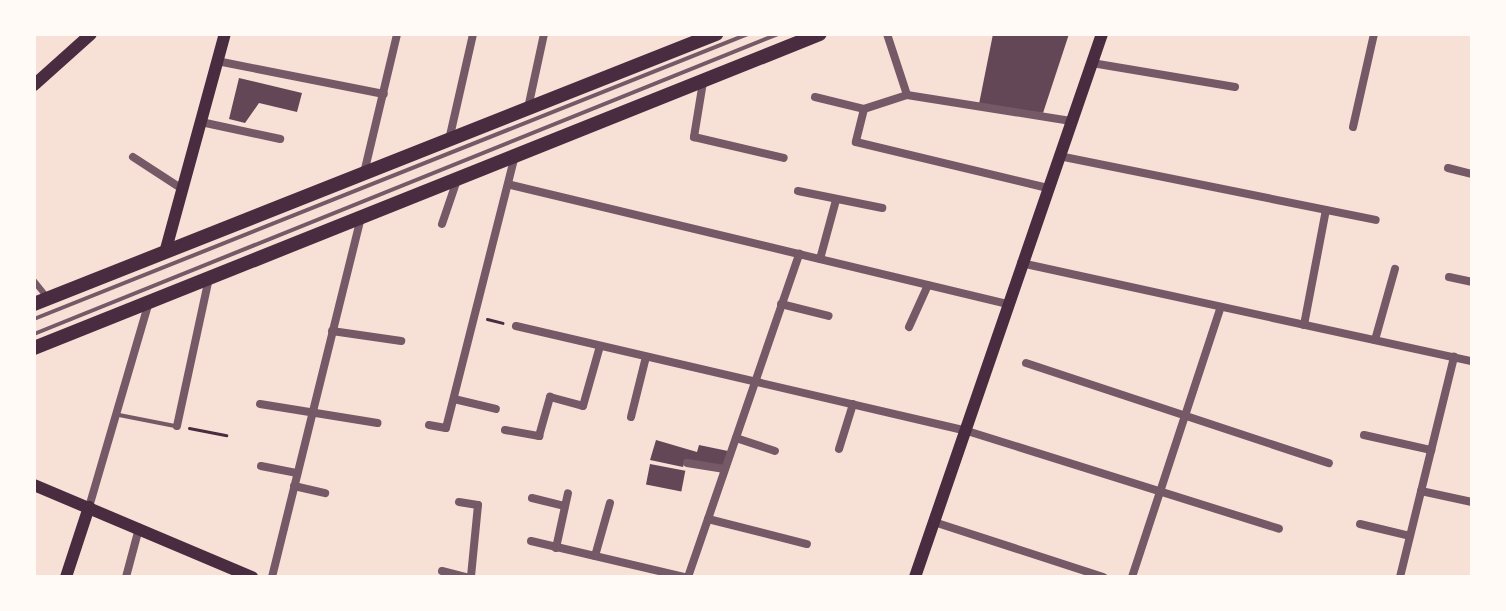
<!DOCTYPE html>
<html>
<head>
<meta charset="utf-8">
<style>
  body { margin:0 }
  #map { position:relative; width:1506px; height:611px; overflow:hidden; background:#f7e1d7; font-family:"Varela Round",sans-serif }
  div>[style] { position:absolute }
  [style*='--x'] { left:calc(var(--x)*1px); top:calc(var(--y)*1px); width:calc(var(--w)*1px); rotate:calc(var(--a)*1deg) }
  .building>* { inset:0; background:#644757; transform-origin:0 0 }
  .path>* { height:3px; margin:-1.5px; padding:0 1.5px; transform-origin:1.5px; border-radius:1.5px; background:#4a2c40 }
  .service>* { height:4px; margin:-2px; padding:0 2px; transform-origin:2px; border-radius:2px; background:#755966 }
  .pedestrian>* { height:6px; margin:-3px; padding:0 3px; transform-origin:3px; border-radius:3px; background:#755966 }
  .minor>* { height:8px; margin:-4px; padding:0 4px; transform-origin:4px; border-radius:4px; background:#755966 }
  .secondary>* { height:12px; margin:-6px; padding:0 6px; transform-origin:6px; border-radius:6px; background:#4a2c40 }
  .primary>* { height:14px; margin:-7px; padding:0 7px; transform-origin:7px; border-radius:7px; background:#4a2c40 }
  span { translate:-50% -50%; white-space:nowrap; text-align:center; line-height:1.15; -webkit-text-stroke:8px #fffaf5; paint-order:stroke }
  .frame { position:absolute; inset:0; border:36px solid #fffaf5; pointer-events:none }
</style>
</head>
<body>
<div id="map">
  <div class="building">
    <i style="clip-path:polygon(993px 34px,1069px 34px,1043px 113px,979px 104px)"></i>
    <i style="clip-path:polygon(239px 78px,302px 93px,297px 112px,259px 103px,245px 123px,229px 119px)"></i>
    <i style="clip-path:polygon(656px 440px,697px 452px,699px 445px,728px 451px,723px 466px,685px 460px,683px 467px,650px 460px)"></i>
    <i style="left:650px;top:464px;width:36px;height:21px;rotate:11deg"></i>
  </div>
  <div class="path">
    <i style="--x:487;--y:319;--w:16;--a:14"></i>
    <i style="--x:189;--y:428;--w:38;--a:11"></i>
  </div>
  <div class="service">
    <i style="--x:34;--y:319;--w:769;--a:-21.76"></i>
    <i style="--x:34;--y:334;--w:802;--a:-21.96"></i>
    <i style="--x:119;--y:415;--w:57;--a:11.1"></i>
  </div>
  <div class="pedestrian">
    <i style="--x:34;--y:281;--w:22;--a:51"></i>
  </div>
  <div class="minor">
    <i style="--x:887;--y:34;--w:64;--a:71.8"></i>
    <i style="--x:907;--y:95;--w:166;--a:9"></i>
    <i style="--x:217;--y:61;--w:170;--a:11.2"></i>
    <i style="--x:1092;--y:63;--w:145;--a:9.5"></i>
    <i style="--x:703;--y:82;--w:56;--a:99.3"></i>
    <i style="--x:694;--y:137;--w:92;--a:13.1"></i>
    <i style="--x:907;--y:95;--w:45;--a:162"></i>
    <i style="--x:864;--y:109;--w:34;--a:104"></i>
    <i style="--x:856;--y:142;--w:196;--a:13.5"></i>
    <i style="--x:815;--y:97;--w:50;--a:13.8"></i>
    <i style="--x:528;--y:108;--w:76;--a:-77.8"></i>
    <i style="--x:201;--y:122;--w:81;--a:12.1"></i>
    <i style="--x:1353;--y:127;--w:95;--a:-77.3"></i>
    <i style="--x:449;--y:140;--w:109;--a:-77.2"></i>
    <i style="--x:1059;--y:156;--w:323;--a:11.4"></i>
    <i style="--x:133;--y:157;--w:59;--a:33.1"></i>
    <i style="--x:1448;--y:168;--w:25;--a:14"></i>
    <i style="--x:364;--y:173;--w:143;--a:-76.6"></i>
    <i style="--x:511;--y:185;--w:510;--a:13.49"></i>
    <i style="--x:798;--y:191;--w:86;--a:11.4"></i>
    <i style="--x:442;--y:224;--w:46;--a:-71.2"></i>
    <i style="--x:820;--y:259;--w:61;--a:-74.8"></i>
    <i style="--x:1021;--y:263;--w:462;--a:12.3"></i>
    <i style="--x:1449;--y:277;--w:24;--a:12"></i>
    <i style="--x:781;--y:304;--w:49;--a:14"></i>
    <i style="--x:1304;--y:325;--w:117;--a:-79.2"></i>
    <i style="--x:516;--y:326;--w:460;--a:13.1"></i>
    <i style="--x:964;--y:430;--w:330;--a:17.4"></i>
    <i style="--x:909;--y:327;--w:46;--a:-65.7"></i>
    <i style="--x:332;--y:331;--w:70;--a:8.2"></i>
    <i style="--x:1375;--y:340;--w:74;--a:-74.3"></i>
    <i style="--x:1026;--y:363;--w:319;--a:18.3"></i>
    <i style="--x:454;--y:399;--w:43;--a:13.4"></i>
    <i style="--x:260;--y:404;--w:119;--a:9.2"></i>
    <i style="--x:631;--y:417;--w:62;--a:-76"></i>
    <i style="--x:429;--y:425;--w:17;--a:10"></i>
    <i style="--x:446;--y:428;--w:277;--a:-75.8"></i>
    <i style="--x:177;--y:426;--w:151;--a:-77.8"></i>
    <i style="--x:505;--y:430;--w:35;--a:10"></i>
    <i style="--x:539;--y:436;--w:41;--a:-74.2"></i>
    <i style="--x:550;--y:397;--w:34;--a:15"></i>
    <i style="--x:583;--y:406;--w:62;--a:-74.2"></i>
    <i style="--x:1364;--y:435;--w:69;--a:12.6"></i>
    <i style="--x:736;--y:438;--w:41;--a:18.4"></i>
    <i style="--x:839;--y:449;--w:47;--a:-72.7"></i>
    <i style="--x:687;--y:463;--w:38;--a:9"></i>
    <i style="--x:261;--y:466;--w:37;--a:11"></i>
    <i style="--x:294;--y:486;--w:32;--a:13"></i>
    <i style="--x:1421;--y:491;--w:52;--a:12.2"></i>
    <i style="--x:532;--y:498;--w:33;--a:14"></i>
    <i style="--x:459;--y:502;--w:19;--a:9"></i>
    <i style="--x:478;--y:505;--w:72;--a:95.6"></i>
    <i style="--x:89;--y:507;--w:214;--a:-73.7"></i>
    <i style="--x:708;--y:519;--w:102;--a:14.2"></i>
    <i style="--x:934;--y:522;--w:178;--a:18"></i>
    <i style="--x:1360;--y:524;--w:51;--a:13.5"></i>
    <i style="--x:531;--y:541;--w:157;--a:13.2"></i>
    <i style="--x:556;--y:548;--w:56;--a:-77.7"></i>
    <i style="--x:595;--y:556;--w:55;--a:-74.2"></i>
    <i style="--x:442;--y:571;--w:25;--a:14"></i>
    <i style="--x:126;--y:577;--w:51;--a:-75.1"></i>
    <i style="--x:272;--y:577;--w:371;--a:-76.1"></i>
    <i style="--x:688;--y:577;--w:342;--a:-71"></i>
    <i style="--x:1132;--y:577;--w:282;--a:-71.8"></i>
    <i style="--x:1400;--y:577;--w:227;--a:-76.2"></i>
  </div>
  <div class="secondary">
    <i style="--x:34;--y:85;--w:76;--a:-41.8"></i>
    <i style="--x:166;--y:249;--w:223;--a:-74.7"></i>
    <i style="--x:34;--y:485;--w:237;--a:22.9"></i>
    <i style="--x:66;--y:577;--w:74;--a:-71.8"></i>
    <i style="--x:915;--y:577;--w:574;--a:-71"></i>
  </div>
  <div class="primary">
    <i style="--x:34;--y:304;--w:734;--a:-21.6"></i>
    <i style="--x:34;--y:348;--w:846;--a:-21.78"></i>
  </div>
  <div class="frame"></div>
</div>
</body>
</html>
